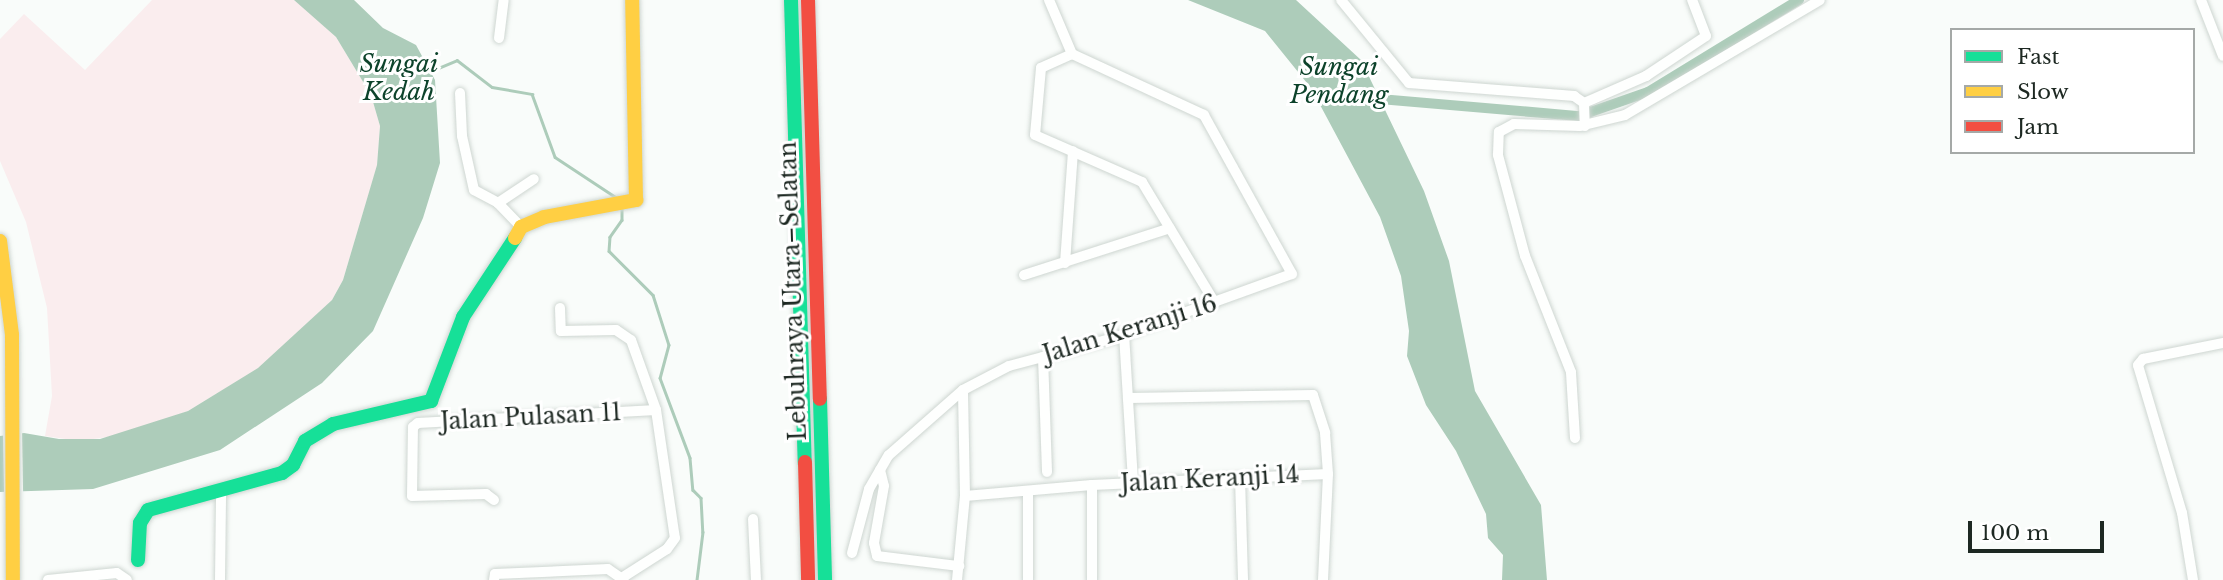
<!DOCTYPE html>
<html>
<head>
<meta charset="utf-8">
<style>
  body { margin:0 }
  #map { position:relative; width:2223px; height:580px; overflow:hidden; background:#f9fcfa; font-family:"Libre Baskerville",serif }
  div>[style] { position:absolute }
  [style*='--x'] { left:calc(var(--x)*1px); top:calc(var(--y)*1px); width:calc(var(--w)*1px); rotate:calc(var(--a)*1deg) }
  .green>* { inset:0; background:#faedee }
  .water>* { inset:0; background:#adccba }
  .pier>* { inset:0; background:#f9fcfa; transform-origin:0 0 }
  .stream>* { height:2.5px; margin:-1.25px; padding:0 1.25px; transform-origin:1.25px; border-radius:1.25px; background:#adccba }
  .canal>* { height:10px; margin:-5px; padding:0 5px; transform-origin:5px; border-radius:5px; background:#adccba }
  .roads { filter:drop-shadow(0 0 2px #ced6d1) drop-shadow(0 0 2px #ced6d1) }
  .street>* { height:10px; margin:-5px; padding:0 5px; transform-origin:5px; border-radius:5px; background:#fefffe }
  .fast>* { height:14px; margin:-7px; padding:0 7px; transform-origin:7px; border-radius:7px; background:#16e098 }
  .slow>* { height:14px; margin:-7px; padding:0 7px; transform-origin:7px; border-radius:7px; background:#ffcf43 }
  .jam>* { height:14px; margin:-7px; padding:0 7px; transform-origin:7px; border-radius:7px; background:#f24e42 }
  span { translate:-50% -50%; white-space:nowrap; text-align:center; line-height:1.15; -webkit-text-stroke:6px #fff; paint-order:stroke }
  .street-label { font-size:23px; color:#1d2822 }
  .water-label { font-size:24px; color:#0d432b; font-style:italic }
  .legend { position:absolute; left:1950px; top:28px; width:245px; height:126px; box-sizing:border-box; background:#fff; border:2px solid #a5a9a7; margin:0; padding:9px 12px; list-style:none; font-size:21px; color:#1d2822 }
  .legend li { display:flex; align-items:center; gap:14px; height:35px }
  .legend b { width:35px; border:2px solid #a5a9a7 }
  .scale { position:absolute; left:1968px; top:521px; width:136px; height:32px; box-sizing:border-box; border:4px solid #1d2822; border-top:0; padding-left:9px; font-size:21px; line-height:24px; white-space:nowrap; color:#1d2822; -webkit-text-stroke:5px #fff; paint-order:stroke }
</style>
</head>
<body>
<div id="map">
  <div class="green">
    <i style="clip-path:polygon(152px 0,294px 0,302px 6px,336px 37px,371px 95px,380px 126px,377px 166px,343px 280px,332px 300px,259px 368px,188px 411px,122px 435px,79px 441px,45px 436px,52px 396px,47px 308px,26px 222px,0 161px,0 39px,24px 14px,85px 70px)"></i>
  </div>
  <div class="water">
    <i style="clip-path:polygon(294px 0,354px 0,383px 28px,416px 45px,435px 80px,440px 163px,423px 218px,373px 331px,322px 383px,220px 450px,93px 489px,0 492px,0 436px,24px 433px,59px 439px,100px 439px,188px 411px,258px 368px,332px 300px,343px 280px,377px 165px,380px 126px,371px 95px,336px 37px)"></i>
    <i style="clip-path:polygon(1188px 0,1296px 0,1361px 60px,1424px 191px,1449px 261px,1475px 391px,1541px 505px,1547px 580px,1502px 580px,1503px 555px,1488px 538px,1486px 514px,1456px 451px,1426px 405px,1407px 356px,1409px 331px,1401px 276px,1380px 217px,1311px 88px,1265px 31px)"></i>
  </div>
  <div class="pier">
    <i style="left:22px;top:430px;width:63px;height:19px;rotate:89deg"></i>
  </div>
  <div class="stream">
    <i style="--x:429;--y:72;--w:30;--a:-23"></i>
    <i style="--x:457;--y:60;--w:44;--a:37.6"></i>
    <i style="--x:492;--y:87;--w:41;--a:9.9"></i>
    <i style="--x:532;--y:94;--w:67;--a:69.9"></i>
    <i style="--x:555;--y:157;--w:74;--a:33.5"></i>
    <i style="--x:622;--y:207;--w:13;--a:90"></i>
    <i style="--x:622;--y:220;--w:21;--a:125"></i>
    <i style="--x:610;--y:237;--w:14;--a:94"></i>
    <i style="--x:609;--y:251;--w:62;--a:45"></i>
    <i style="--x:653;--y:295;--w:52;--a:72.3"></i>
    <i style="--x:669;--y:345;--w:34;--a:105"></i>
    <i style="--x:660;--y:378;--w:85;--a:69.4"></i>
    <i style="--x:690;--y:458;--w:32;--a:85"></i>
    <i style="--x:693;--y:490;--w:11;--a:45"></i>
    <i style="--x:701;--y:498;--w:34;--a:87"></i>
    <i style="--x:703;--y:532;--w:48;--a:97.1"></i>
  </div>
  <div class="canal">
    <i style="--x:1368;--y:98;--w:212;--a:4.9"></i>
    <i style="--x:1579;--y:116;--w:73;--a:-19.2"></i>
    <i style="--x:1648;--y:92;--w:177;--a:-31.4"></i>
  </div>
  <div class="roads">
    <div class="street">
      <i style="--x:1049;--y:0;--w:59;--a:66.9"></i>
      <i style="--x:1341;--y:0;--w:107;--a:50.7"></i>
      <i style="--x:1409;--y:83;--w:166;--a:4.5"></i>
      <i style="--x:1574;--y:96;--w:12;--a:35"></i>
      <i style="--x:1584;--y:103;--w:23;--a:88"></i>
      <i style="--x:2201;--y:0;--w:60;--a:68.6"></i>
      <i style="--x:499;--y:38;--w:38;--a:-83"></i>
      <i style="--x:1072;--y:54;--w:34;--a:156"></i>
      <i style="--x:1041;--y:68;--w:67;--a:95.1"></i>
      <i style="--x:1035;--y:135;--w:117;--a:23.7"></i>
      <i style="--x:1142;--y:182;--w:141;--a:58.9"></i>
      <i style="--x:460;--y:93;--w:43;--a:87.3"></i>
      <i style="--x:462;--y:136;--w:55;--a:77.5"></i>
      <i style="--x:474;--y:190;--w:27;--a:28"></i>
      <i style="--x:498;--y:203;--w:33;--a:46"></i>
      <i style="--x:1584;--y:103;--w:68;--a:-23.5"></i>
      <i style="--x:1646;--y:76;--w:72;--a:-33.7"></i>
      <i style="--x:1706;--y:36;--w:39;--a:-111"></i>
      <i style="--x:498;--y:203;--w:43;--a:-33.7"></i>
      <i style="--x:1065;--y:263;--w:112;--a:-85.9"></i>
      <i style="--x:1024;--y:275;--w:153;--a:-17.8"></i>
      <i style="--x:560;--y:308;--w:23;--a:88"></i>
      <i style="--x:561;--y:331;--w:55;--a:-1"></i>
      <i style="--x:616;--y:330;--w:18;--a:34"></i>
      <i style="--x:631;--y:340;--w:74;--a:70.3"></i>
      <i style="--x:656;--y:410;--w:129;--a:81.6"></i>
      <i style="--x:675;--y:538;--w:14;--a:126"></i>
      <i style="--x:667;--y:549;--w:52;--a:147.5"></i>
      <i style="--x:1124;--y:334;--w:149;--a:86.5"></i>
      <i style="--x:1043;--y:357;--w:115;--a:88"></i>
      <i style="--x:1129;--y:398;--w:184;--a:-0.9"></i>
      <i style="--x:1313;--y:395;--w:40;--a:72"></i>
      <i style="--x:1325;--y:433;--w:41;--a:85.8"></i>
      <i style="--x:1328;--y:474;--w:106;--a:92.7"></i>
      <i style="--x:1575;--y:438;--w:66;--a:-93.5"></i>
      <i style="--x:1571;--y:372;--w:125;--a:-111.6"></i>
      <i style="--x:1525;--y:256;--w:105;--a:-105"></i>
      <i style="--x:1498;--y:155;--w:23;--a:-88"></i>
      <i style="--x:1499;--y:132;--w:17;--a:-28"></i>
      <i style="--x:1514;--y:124;--w:66;--a:1.7"></i>
      <i style="--x:1580;--y:126;--w:46;--a:-13.7"></i>
      <i style="--x:1625;--y:115;--w:226;--a:-30.5"></i>
      <i style="--x:880;--y:470;--w:16;--a:76"></i>
      <i style="--x:884;--y:486;--w:58;--a:100"></i>
      <i style="--x:874;--y:543;--w:13;--a:77"></i>
      <i style="--x:877;--y:556;--w:83;--a:7"></i>
      <i style="--x:1240;--y:478;--w:102;--a:88.3"></i>
      <i style="--x:965;--y:496;--w:127;--a:-5"></i>
      <i style="--x:1092;--y:485;--w:236;--a:-2.7"></i>
      <i style="--x:494;--y:500;--w:10;--a:-143"></i>
      <i style="--x:486;--y:494;--w:74;--a:178.5"></i>
      <i style="--x:412;--y:496;--w:69;--a:-89.2"></i>
      <i style="--x:413;--y:427;--w:6;--a:-39"></i>
      <i style="--x:418;--y:423;--w:238;--a:-3.1"></i>
      <i style="--x:753;--y:519;--w:61;--a:87.2"></i>
      <i style="--x:852;--y:553;--w:66;--a:-75.1"></i>
      <i style="--x:869;--y:489;--w:39;--a:-60"></i>
      <i style="--x:889;--y:455;--w:98;--a:-41.3"></i>
      <i style="--x:963;--y:390;--w:52;--a:-27.6"></i>
      <i style="--x:1009;--y:366;--w:109;--a:-14.9"></i>
      <i style="--x:1114;--y:338;--w:189;--a:-19.8"></i>
      <i style="--x:1292;--y:274;--w:182;--a:-119"></i>
      <i style="--x:1204;--y:115;--w:145;--a:-155.2"></i>
      <i style="--x:48;--y:580;--w:69;--a:-5.8"></i>
      <i style="--x:117;--y:573;--w:12;--a:35"></i>
      <i style="--x:220;--y:580;--w:87;--a:-89.3"></i>
      <i style="--x:494;--y:580;--w:6;--a:-81"></i>
      <i style="--x:495;--y:574;--w:113;--a:-2.5"></i>
      <i style="--x:608;--y:569;--w:19;--a:35"></i>
      <i style="--x:957;--y:580;--w:84;--a:-84.6"></i>
      <i style="--x:965;--y:496;--w:106;--a:-91.1"></i>
      <i style="--x:1028;--y:580;--w:89;--a:-90"></i>
      <i style="--x:1092;--y:580;--w:95;--a:-90"></i>
      <i style="--x:2193;--y:580;--w:68;--a:-99.3"></i>
      <i style="--x:2182;--y:513;--w:154;--a:-106.6"></i>
      <i style="--x:2138;--y:365;--w:8;--a:-50"></i>
      <i style="--x:2143;--y:359;--w:82;--a:-11.3"></i>
    </div>
    <div class="fast">
      <i style="--x:791;--y:0;--w:462;--a:88.3"></i>
      <i style="--x:820;--y:399;--w:181;--a:88.4"></i>
      <i style="--x:138;--y:560;--w:37;--a:-87"></i>
      <i style="--x:140;--y:523;--w:15;--a:-58"></i>
      <i style="--x:148;--y:510;--w:139;--a:-15.4"></i>
      <i style="--x:282;--y:473;--w:14;--a:-36"></i>
      <i style="--x:293;--y:465;--w:27;--a:-63"></i>
      <i style="--x:305;--y:441;--w:33;--a:-31"></i>
      <i style="--x:333;--y:424;--w:101;--a:-13.2"></i>
      <i style="--x:431;--y:401;--w:90;--a:-69.1"></i>
      <i style="--x:463;--y:317;--w:95;--a:-56.6"></i>
    </div>
    <div class="slow">
      <i style="--x:515;--y:238;--w:13;--a:-61"></i>
      <i style="--x:521;--y:227;--w:25;--a:-23"></i>
      <i style="--x:544;--y:217;--w:94;--a:-10.5"></i>
      <i style="--x:636;--y:200;--w:200;--a:-91.1"></i>
      <i style="--x:0;--y:241;--w:95;--a:82.7"></i>
      <i style="--x:12;--y:335;--w:245;--a:89.8"></i>
    </div>
    <div class="jam">
      <i style="--x:808;--y:0;--w:399;--a:88.3"></i>
      <i style="--x:805;--y:462;--w:118;--a:88.5"></i>
    </div>
  </div>
  <div class="street-label">
    <span style="left:793px;top:291px;rotate:-92deg">Lebuhraya Utara–Selatan</span>
    <span style="left:1130px;top:329px;rotate:-17deg">Jalan Keranji 16</span>
    <span style="left:531px;top:417px;rotate:-3deg">Jalan Pulasan 11</span>
    <span style="left:1210px;top:479px;rotate:-3deg">Jalan Keranji 14</span>
  </div>
  <div class="water-label">
    <span style="left:399px;top:78px">Sungai<br>Kedah</span>
    <span style="left:1339px;top:81px">Sungai<br>Pendang</span>
  </div>
  <ul class="legend">
  <li><b style="height:9px;background:#16e098"></b>Fast</li>
  <li><b style="height:9px;background:#ffcf43"></b>Slow</li>
  <li><b style="height:9px;background:#f24e42"></b>Jam</li>
  </ul>
  <div class="scale">100 m</div>
</div>
</body>
</html>
